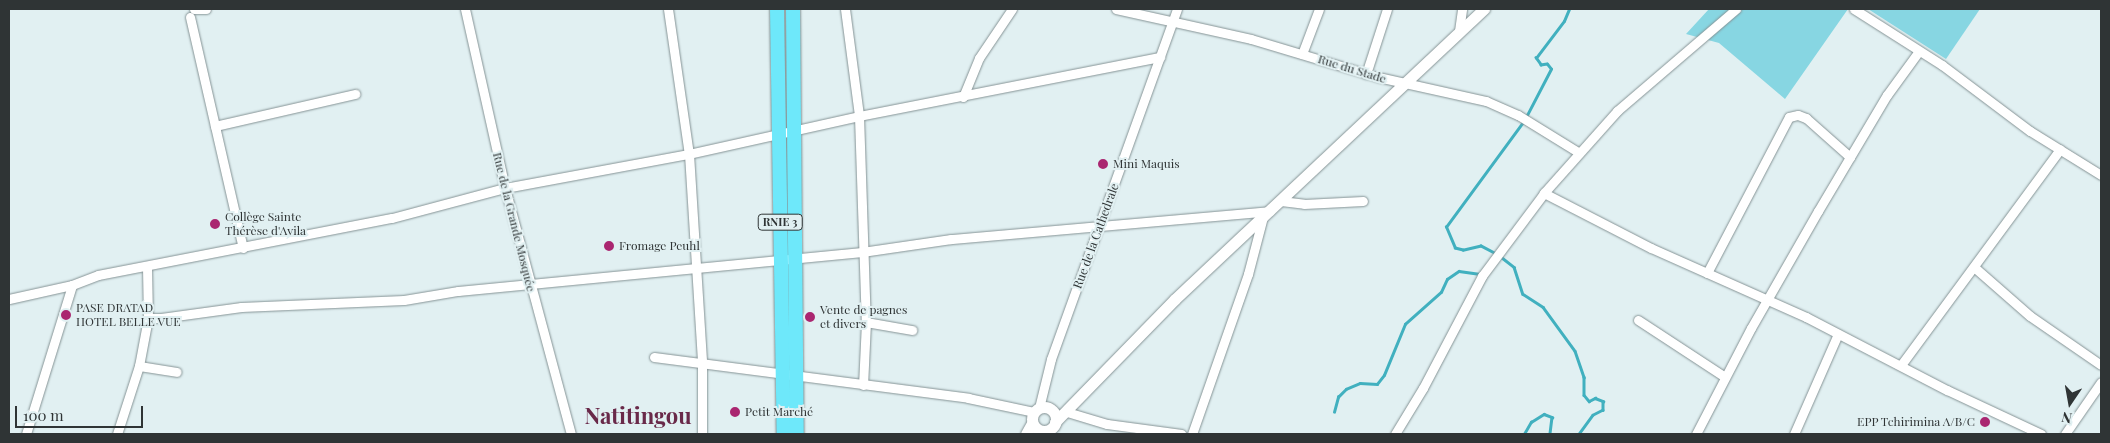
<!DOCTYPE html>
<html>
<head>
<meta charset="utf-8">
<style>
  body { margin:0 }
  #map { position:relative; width:2110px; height:443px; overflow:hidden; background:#e1f0f2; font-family:"Playfair Display",serif }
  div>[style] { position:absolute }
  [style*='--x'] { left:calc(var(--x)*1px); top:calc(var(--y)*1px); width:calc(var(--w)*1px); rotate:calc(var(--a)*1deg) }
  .green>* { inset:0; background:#87d6e2 }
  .stream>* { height:2.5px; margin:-1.25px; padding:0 1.25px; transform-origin:1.25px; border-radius:1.25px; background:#41b0bf }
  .roads { filter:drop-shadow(0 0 1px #859395) drop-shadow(0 0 1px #859395) }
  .minor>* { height:9px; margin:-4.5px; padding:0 4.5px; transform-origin:4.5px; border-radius:4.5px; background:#fff }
  .tertiary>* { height:11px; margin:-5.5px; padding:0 5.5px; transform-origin:5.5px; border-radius:5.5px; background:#fff }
  .tertiary>.ring { margin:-5.5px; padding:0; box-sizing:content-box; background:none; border:11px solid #fff; border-radius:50% }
  .trunk>* { height:14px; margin:-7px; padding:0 7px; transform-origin:7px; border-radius:7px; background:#6ee8fa }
  .dots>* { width:14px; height:14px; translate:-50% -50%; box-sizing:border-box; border:2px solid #e1f0f2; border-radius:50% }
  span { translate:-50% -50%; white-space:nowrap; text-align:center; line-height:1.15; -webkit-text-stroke:4px #e1f0f2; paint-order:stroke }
  .shield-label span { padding:1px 4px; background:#e1f0f2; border:1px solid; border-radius:4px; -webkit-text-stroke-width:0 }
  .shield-label { font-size:11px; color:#2f3435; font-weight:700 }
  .street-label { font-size:12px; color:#2f3435 }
  .poi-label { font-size:12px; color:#2f3435 }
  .left { translate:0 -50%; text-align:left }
  .right { translate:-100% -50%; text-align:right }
  .town-label { font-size:22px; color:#692949; font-weight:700 }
  .frame { position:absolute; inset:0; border:10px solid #2f3435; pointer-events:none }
  .north { position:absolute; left:2045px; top:378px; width:50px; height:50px; -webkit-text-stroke:4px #e1f0f2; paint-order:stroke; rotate:192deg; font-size:14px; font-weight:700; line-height:20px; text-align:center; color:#2f3435 }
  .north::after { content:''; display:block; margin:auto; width:18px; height:22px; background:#2f3435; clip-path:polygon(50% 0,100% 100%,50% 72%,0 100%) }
  .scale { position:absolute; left:15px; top:406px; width:128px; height:22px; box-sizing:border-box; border:2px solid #2f3435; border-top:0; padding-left:6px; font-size:15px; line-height:18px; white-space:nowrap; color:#2f3435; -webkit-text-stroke:4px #e1f0f2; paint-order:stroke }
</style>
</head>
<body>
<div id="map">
  <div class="green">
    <i style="clip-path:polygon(1709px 9px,1848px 9px,1785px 99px,1719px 43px,1686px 34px)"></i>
    <i style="clip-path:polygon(1868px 9px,1980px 9px,1946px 59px)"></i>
  </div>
  <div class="stream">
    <i style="--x:1526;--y:117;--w:54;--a:-62.5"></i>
    <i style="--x:1551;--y:69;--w:6;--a:-129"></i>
    <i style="--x:1547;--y:64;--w:6;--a:171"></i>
    <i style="--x:1541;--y:65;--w:9;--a:-126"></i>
    <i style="--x:1536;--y:58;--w:46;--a:-52.9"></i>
    <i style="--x:1564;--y:21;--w:13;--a:-67"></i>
    <i style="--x:1496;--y:254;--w:17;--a:-152"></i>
    <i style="--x:1481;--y:246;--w:18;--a:167"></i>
    <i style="--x:1463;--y:250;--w:8;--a:-166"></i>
    <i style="--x:1455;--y:248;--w:23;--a:-113"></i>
    <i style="--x:1446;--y:227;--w:130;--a:-53.7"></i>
    <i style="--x:1500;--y:256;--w:18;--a:38"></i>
    <i style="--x:1514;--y:267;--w:28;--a:72"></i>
    <i style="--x:1523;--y:294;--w:24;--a:33"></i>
    <i style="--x:1543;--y:307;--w:54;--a:54"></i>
    <i style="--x:1575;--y:351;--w:28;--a:71"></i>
    <i style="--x:1584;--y:377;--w:18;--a:90"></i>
    <i style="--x:1584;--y:395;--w:8;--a:50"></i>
    <i style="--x:1589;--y:401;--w:7;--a:-27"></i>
    <i style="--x:1595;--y:398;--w:9;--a:21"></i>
    <i style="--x:1603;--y:401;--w:9;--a:90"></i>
    <i style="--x:1603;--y:410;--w:11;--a:153"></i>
    <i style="--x:1593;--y:415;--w:24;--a:126"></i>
    <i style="--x:1334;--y:412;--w:16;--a:-75"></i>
    <i style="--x:1338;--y:397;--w:11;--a:-45"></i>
    <i style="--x:1346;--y:389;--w:15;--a:-23"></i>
    <i style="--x:1360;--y:383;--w:17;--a:3"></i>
    <i style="--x:1377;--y:384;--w:11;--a:-52"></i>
    <i style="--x:1384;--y:375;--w:55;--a:-67.6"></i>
    <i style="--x:1405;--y:324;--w:48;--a:-41.6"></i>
    <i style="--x:1441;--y:292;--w:14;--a:-65"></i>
    <i style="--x:1447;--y:279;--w:14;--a:-34"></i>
    <i style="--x:1459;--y:271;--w:21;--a:8"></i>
    <i style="--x:1524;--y:434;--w:14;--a:-60"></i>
    <i style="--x:1531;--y:422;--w:15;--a:-32"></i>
    <i style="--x:1544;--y:414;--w:9;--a:21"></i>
    <i style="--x:1552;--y:417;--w:17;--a:97"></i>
  </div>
  <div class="roads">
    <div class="minor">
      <i style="--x:194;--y:9;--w:12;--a:0"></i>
      <i style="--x:465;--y:9;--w:183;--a:77.4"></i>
      <i style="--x:505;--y:188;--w:255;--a:75"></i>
      <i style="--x:668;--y:9;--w:147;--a:81.8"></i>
      <i style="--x:689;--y:154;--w:209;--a:86.4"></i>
      <i style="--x:702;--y:363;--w:71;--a:90"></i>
      <i style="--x:845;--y:9;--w:108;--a:82.5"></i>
      <i style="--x:859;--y:116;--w:206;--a:88.1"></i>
      <i style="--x:866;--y:322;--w:63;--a:92.7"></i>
      <i style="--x:1116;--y:9;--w:138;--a:12.5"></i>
      <i style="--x:1251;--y:39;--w:133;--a:16.7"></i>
      <i style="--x:1378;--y:77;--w:111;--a:12.5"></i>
      <i style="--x:1486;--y:101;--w:35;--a:24"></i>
      <i style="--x:1518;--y:115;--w:70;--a:31.7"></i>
      <i style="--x:1854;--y:9;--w:104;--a:32.5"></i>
      <i style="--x:1942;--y:65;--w:110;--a:36.9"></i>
      <i style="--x:2030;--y:131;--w:84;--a:31.8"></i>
      <i style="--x:190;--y:17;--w:237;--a:77.1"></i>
      <i style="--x:1459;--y:31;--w:22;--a:-82"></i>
      <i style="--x:1302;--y:54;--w:48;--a:-69.3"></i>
      <i style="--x:1366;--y:74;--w:68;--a:-72.1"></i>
      <i style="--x:963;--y:97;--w:42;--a:-67.7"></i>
      <i style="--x:979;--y:58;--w:59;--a:-56"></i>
      <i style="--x:215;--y:126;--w:144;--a:-12.9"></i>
      <i style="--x:1544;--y:193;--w:120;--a:27.2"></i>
      <i style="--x:1651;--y:248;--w:170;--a:24"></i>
      <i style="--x:1806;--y:317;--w:159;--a:27.4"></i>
      <i style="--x:1947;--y:390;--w:104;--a:25.1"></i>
      <i style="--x:1281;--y:201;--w:23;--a:7"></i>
      <i style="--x:1304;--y:204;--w:59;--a:-2.9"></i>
      <i style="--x:147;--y:267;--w:51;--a:88.9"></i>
      <i style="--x:148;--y:318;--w:13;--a:0"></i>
      <i style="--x:161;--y:318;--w:81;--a:-7.8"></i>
      <i style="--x:241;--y:307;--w:163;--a:-2.5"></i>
      <i style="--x:404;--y:300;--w:55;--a:-9.5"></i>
      <i style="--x:458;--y:291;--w:406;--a:-5.5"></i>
      <i style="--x:862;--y:252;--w:90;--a:-8.3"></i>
      <i style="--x:951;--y:239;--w:320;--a:-5"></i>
      <i style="--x:1974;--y:267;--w:74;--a:41.2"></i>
      <i style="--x:2030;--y:316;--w:86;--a:34.6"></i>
      <i style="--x:1707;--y:273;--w:176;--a:-62.3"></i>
      <i style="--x:1789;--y:117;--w:9;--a:-13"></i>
      <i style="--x:1798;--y:115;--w:9;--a:21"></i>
      <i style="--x:1806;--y:118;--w:59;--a:41.6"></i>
      <i style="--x:9;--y:299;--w:65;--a:-12.5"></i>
      <i style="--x:72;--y:285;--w:28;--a:-21"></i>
      <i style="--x:98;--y:275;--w:299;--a:-11"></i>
      <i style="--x:392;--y:218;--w:117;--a:-14.9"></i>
      <i style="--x:505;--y:188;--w:187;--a:-10.5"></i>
      <i style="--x:689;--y:154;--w:174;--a:-12.6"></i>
      <i style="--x:859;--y:116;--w:307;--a:-11.1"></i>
      <i style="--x:1638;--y:320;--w:104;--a:33.2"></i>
      <i style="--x:866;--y:322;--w:47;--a:9.9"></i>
      <i style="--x:654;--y:357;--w:317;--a:7.4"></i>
      <i style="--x:968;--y:398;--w:67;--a:12"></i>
      <i style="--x:1901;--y:365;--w:268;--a:-53.6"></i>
      <i style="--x:139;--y:366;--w:38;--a:9"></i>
      <i style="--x:1039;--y:408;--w:50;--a:-76.2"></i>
      <i style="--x:1051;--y:359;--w:372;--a:-70.2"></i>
      <i style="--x:1067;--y:412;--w:42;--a:16.7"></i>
      <i style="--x:1107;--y:424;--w:75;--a:7.7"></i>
      <i style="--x:26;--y:434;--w:156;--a:-72.8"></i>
      <i style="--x:117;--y:434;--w:71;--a:-72.1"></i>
      <i style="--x:139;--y:366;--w:49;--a:-79.4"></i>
      <i style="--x:1192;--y:434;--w:170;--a:-70.7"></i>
      <i style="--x:1248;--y:274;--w:59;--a:-75.3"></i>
      <i style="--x:1395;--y:434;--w:54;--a:-58.7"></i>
      <i style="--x:1423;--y:388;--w:127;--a:-62.2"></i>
      <i style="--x:1482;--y:276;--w:104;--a:-53.2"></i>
      <i style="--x:1544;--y:193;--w:110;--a:-48.3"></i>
      <i style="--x:1617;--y:111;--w:157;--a:-40.6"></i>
      <i style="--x:1696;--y:434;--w:119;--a:-62.6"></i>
      <i style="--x:1751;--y:328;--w:135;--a:-60.2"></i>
      <i style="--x:1818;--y:211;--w:135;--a:-59.3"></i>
      <i style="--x:1887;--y:95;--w:54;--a:-54"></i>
      <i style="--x:1794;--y:434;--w:109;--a:-66.3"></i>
      <i style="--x:2065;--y:434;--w:63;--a:-55.3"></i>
    </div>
    <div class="tertiary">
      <i class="ring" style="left:1032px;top:407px;width:13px;height:13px"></i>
      <i style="--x:1055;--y:422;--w:172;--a:-45.7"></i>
      <i style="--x:1175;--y:299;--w:424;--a:-43.2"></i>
      <i style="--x:1026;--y:434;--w:13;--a:-61"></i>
    </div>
    <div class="trunk">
      <i style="--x:777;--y:9;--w:425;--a:89.1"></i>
      <i style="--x:793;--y:9;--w:425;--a:89.5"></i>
    </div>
  </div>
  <div class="dots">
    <i style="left:1103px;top:164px;background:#aa2670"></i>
    <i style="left:215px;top:224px;background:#aa2670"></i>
    <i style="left:609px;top:246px;background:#aa2670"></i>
    <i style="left:66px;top:315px;background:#aa2670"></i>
    <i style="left:810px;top:317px;background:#aa2670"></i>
    <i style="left:735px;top:412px;background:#aa2670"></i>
    <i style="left:1985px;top:422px;background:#aa2670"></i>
  </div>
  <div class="shield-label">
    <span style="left:780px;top:222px">RNIE 3</span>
  </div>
  <div class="street-label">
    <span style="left:1352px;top:69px;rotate:17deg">Rue du Stade</span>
    <span style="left:514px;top:222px;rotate:76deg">Rue de la Grande Mosquée</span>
    <span style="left:1096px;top:236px;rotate:-70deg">Rue de la Cathedrale</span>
  </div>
  <div class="poi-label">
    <span class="left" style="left:1113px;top:164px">Mini Maquis</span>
    <span class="left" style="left:225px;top:224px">Collège Sainte<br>Thérèse d'Avila</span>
    <span class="left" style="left:619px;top:246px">Fromage Peuhl</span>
    <span class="left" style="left:76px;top:315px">PASE DRATAD<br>HOTEL BELLE VUE</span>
    <span class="left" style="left:820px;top:317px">Vente de pagnes<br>et divers</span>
    <span class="left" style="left:745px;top:412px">Petit Marché</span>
    <span class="right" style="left:1975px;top:422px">EPP Tchirimina A/B/C</span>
  </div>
  <div class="town-label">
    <span style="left:638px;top:416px">Natitingou</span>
  </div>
  <div class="frame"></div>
  <div class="north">N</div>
  <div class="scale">100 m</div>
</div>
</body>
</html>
